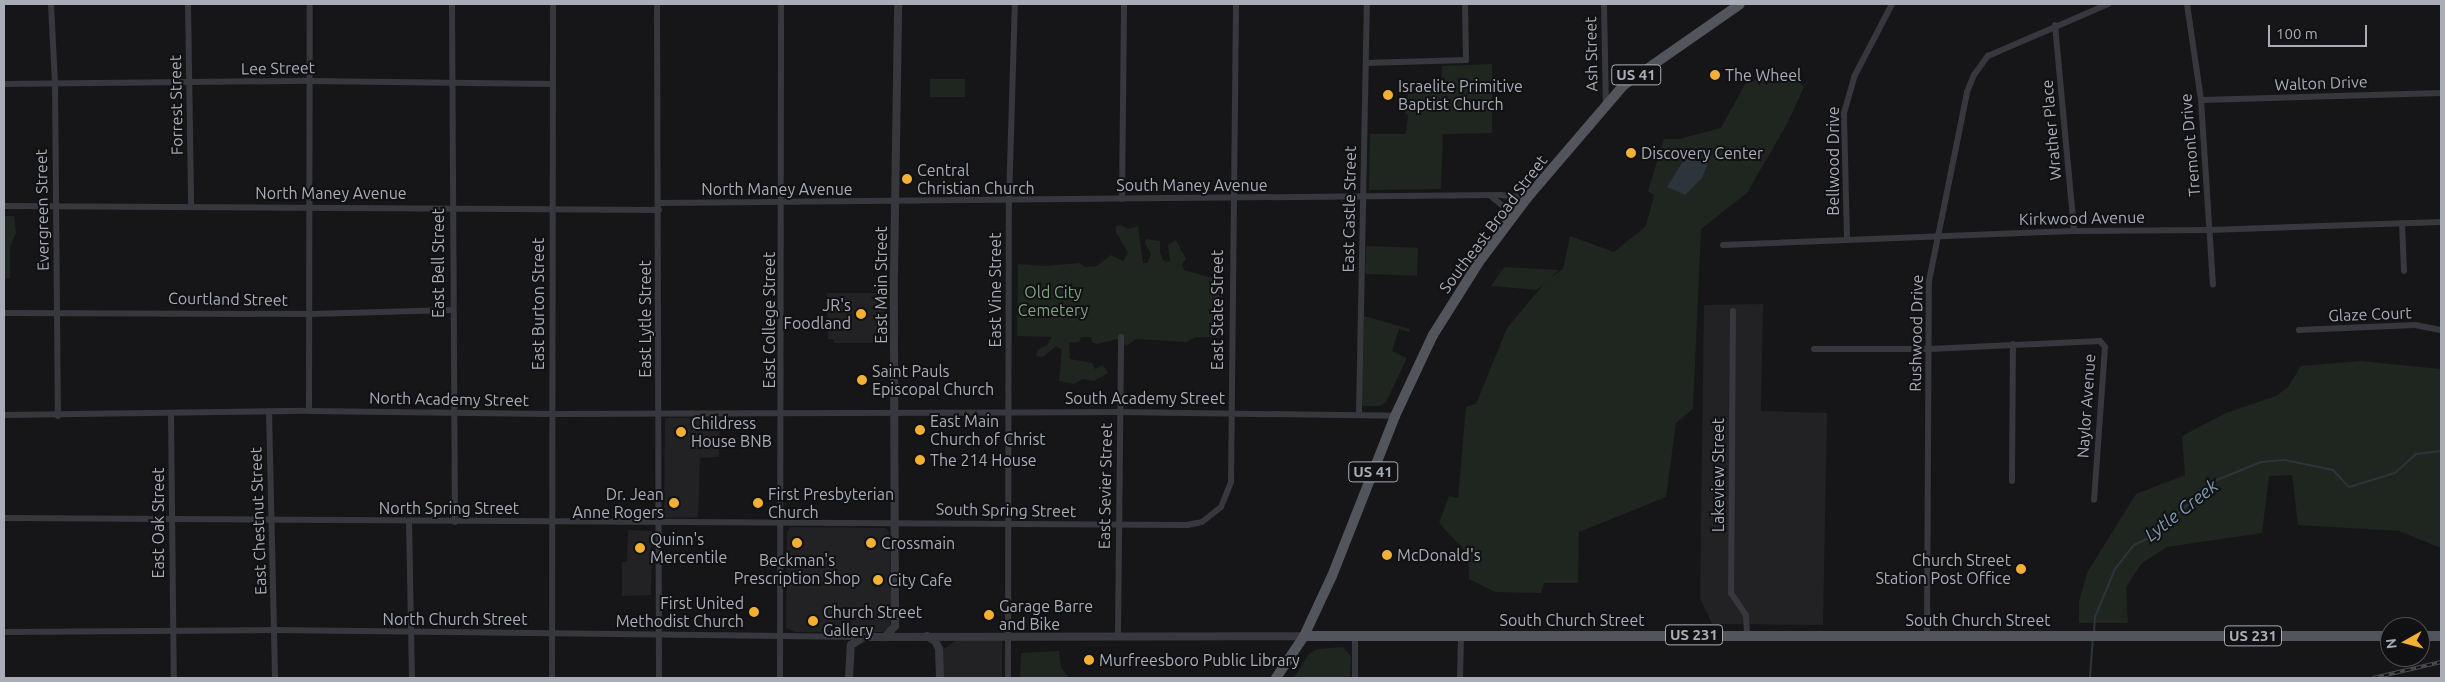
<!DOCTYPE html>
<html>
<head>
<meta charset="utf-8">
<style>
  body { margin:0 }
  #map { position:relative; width:2445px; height:682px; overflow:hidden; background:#161618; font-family:Ubuntu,sans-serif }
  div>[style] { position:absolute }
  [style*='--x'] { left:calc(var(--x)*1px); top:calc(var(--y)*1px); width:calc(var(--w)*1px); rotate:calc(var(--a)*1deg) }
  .built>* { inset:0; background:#222225 }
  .green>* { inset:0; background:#1e261f; transform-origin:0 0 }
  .water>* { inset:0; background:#2c353c }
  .stream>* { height:2px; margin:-1px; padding:0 1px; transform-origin:1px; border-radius:1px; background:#2c353c }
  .minor>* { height:6px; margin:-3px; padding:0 3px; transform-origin:3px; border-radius:3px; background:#37383d }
  .tertiary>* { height:8px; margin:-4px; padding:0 4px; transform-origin:4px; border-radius:4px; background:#37383d }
  .primary>* { height:10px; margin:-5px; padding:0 5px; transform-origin:5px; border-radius:5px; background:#53555c }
  .rail>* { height:4px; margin-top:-2px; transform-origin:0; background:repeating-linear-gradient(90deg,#111113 0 5.5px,#4a4c52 0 11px); box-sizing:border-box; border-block:1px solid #4a4c52 }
  .dots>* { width:14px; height:14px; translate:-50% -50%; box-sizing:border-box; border:2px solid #111113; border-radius:50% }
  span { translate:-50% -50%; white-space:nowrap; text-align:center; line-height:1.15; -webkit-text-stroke:4px #111113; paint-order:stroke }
  .shield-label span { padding:1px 4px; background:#111113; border:1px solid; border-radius:4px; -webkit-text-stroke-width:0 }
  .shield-label { font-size:15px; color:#a8adb8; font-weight:700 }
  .street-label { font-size:16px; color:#a8adb8 }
  .poi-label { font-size:16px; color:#a8adb8 }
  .left { translate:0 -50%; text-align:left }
  .right { translate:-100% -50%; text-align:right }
  .park-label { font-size:16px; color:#7fa381 }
  .water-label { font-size:18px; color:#7f9bb3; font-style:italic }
  .frame { position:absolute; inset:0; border:5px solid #a8adb8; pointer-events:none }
  .north { position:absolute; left:2380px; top:617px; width:50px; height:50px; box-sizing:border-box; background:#111113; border:1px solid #4d4f55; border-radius:50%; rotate:263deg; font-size:14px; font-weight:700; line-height:20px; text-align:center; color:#a8adb8 }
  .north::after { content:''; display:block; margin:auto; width:18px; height:22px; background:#f2b134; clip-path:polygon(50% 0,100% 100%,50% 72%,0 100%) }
  .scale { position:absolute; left:2268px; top:25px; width:99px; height:22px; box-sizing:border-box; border:2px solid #a8adb8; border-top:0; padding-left:6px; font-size:15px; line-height:18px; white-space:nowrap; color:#a8adb8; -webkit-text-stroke:4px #111113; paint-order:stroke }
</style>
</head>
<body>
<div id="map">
  <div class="built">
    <i style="clip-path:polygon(827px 293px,884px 293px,884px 343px,834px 343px,834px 339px,828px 339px)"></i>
    <i style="clip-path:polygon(1763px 304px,1761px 411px,1827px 413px,1823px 625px,1712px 624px,1700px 598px,1704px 305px)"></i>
    <i style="clip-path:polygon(665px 418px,720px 418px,719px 457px,700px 458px,698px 517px,666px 518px,664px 514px)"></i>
    <i style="clip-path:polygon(791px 527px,885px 528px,889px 531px,892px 616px,889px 627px,883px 632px,796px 632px,786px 628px,787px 532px)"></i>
    <i style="clip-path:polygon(628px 530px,652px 531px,651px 595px,622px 596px,622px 562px,627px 562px)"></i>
    <i style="clip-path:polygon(958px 639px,1002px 640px,1002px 678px,941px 678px,941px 651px)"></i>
  </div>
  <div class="green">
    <i style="clip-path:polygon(1492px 64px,1492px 133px,1443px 134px,1441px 189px,1369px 190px,1370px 134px,1406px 134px,1408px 115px,1405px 113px,1405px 105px,1408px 93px,1442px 93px,1442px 66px)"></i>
    <i style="clip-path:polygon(1785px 69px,1804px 87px,1787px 124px,1747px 193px,1701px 229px,1693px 409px,1676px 423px,1666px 497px,1579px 532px,1578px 583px,1544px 583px,1541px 593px,1495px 592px,1469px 579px,1468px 554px,1439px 523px,1449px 496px,1458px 498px,1466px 407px,1476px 404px,1507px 328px,1548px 279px,1563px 269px,1570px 236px,1614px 252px,1646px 226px,1654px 195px,1648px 191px,1664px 139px,1679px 139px,1721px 128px,1745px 84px)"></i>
    <i style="left:930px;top:79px;width:35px;height:18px"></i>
    <i style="clip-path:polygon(4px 216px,14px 216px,16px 233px,10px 247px,10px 278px,4px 279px)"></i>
    <i style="clip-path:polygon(1120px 225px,1128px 229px,1138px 226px,1143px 263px,1147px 263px,1151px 254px,1145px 243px,1146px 239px,1160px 241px,1160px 252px,1163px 260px,1167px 262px,1170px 260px,1168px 245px,1176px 240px,1186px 259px,1182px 264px,1184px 270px,1223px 281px,1221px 338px,1196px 337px,1186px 342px,1136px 339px,1126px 346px,1118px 339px,1097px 344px,1092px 342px,1091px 337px,1081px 337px,1079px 342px,1069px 343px,1070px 359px,1092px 363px,1095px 369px,1103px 365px,1108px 373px,1094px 381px,1083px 379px,1074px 384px,1059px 381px,1062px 350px,1056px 346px,1043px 357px,1036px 356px,1038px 350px,1047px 345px,1052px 337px,1017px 336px,1018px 264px,1046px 266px,1080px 263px,1085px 267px,1097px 266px,1111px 255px,1123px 261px,1128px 253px,1116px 232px,1116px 226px)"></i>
    <i style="left:1366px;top:246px;width:52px;height:28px;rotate:2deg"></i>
    <i style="clip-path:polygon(1504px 267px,1559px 270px,1537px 290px,1491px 286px)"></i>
    <i style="clip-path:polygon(1364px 316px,1410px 329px,1409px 332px,1399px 329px,1392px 351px,1407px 358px,1386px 402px,1380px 406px,1363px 406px,1362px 400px)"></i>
    <i style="clip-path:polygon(2361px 361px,2441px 369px,2441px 548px,2399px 531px,2298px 525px,2292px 475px,2269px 476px,2262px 533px,2167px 547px,2142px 563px,2126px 587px,2128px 623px,2079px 623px,2079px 601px,2088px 571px,2136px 494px,2185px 475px,2182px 436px,2226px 413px,2276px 396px,2288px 387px,2301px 366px)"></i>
    <i style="clip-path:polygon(1343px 647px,1351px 656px,1350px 678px,1294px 678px,1308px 655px,1317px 649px)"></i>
    <i style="clip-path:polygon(1059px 651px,1061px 667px,1069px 678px,1020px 678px,1021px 653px)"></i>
  </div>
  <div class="water">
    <i style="clip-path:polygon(1685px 158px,1708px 163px,1702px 178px,1685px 195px,1667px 187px)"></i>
  </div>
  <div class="stream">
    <i style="--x:2094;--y:632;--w:15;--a:-86"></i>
    <i style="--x:2095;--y:617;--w:52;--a:-67.4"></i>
    <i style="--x:2115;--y:569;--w:31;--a:-52"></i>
    <i style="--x:2134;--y:545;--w:23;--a:-25"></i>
    <i style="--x:2155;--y:535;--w:78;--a:-42.9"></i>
    <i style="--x:2212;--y:482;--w:53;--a:-22.2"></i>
    <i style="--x:2261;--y:462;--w:24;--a:-5"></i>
    <i style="--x:2285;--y:460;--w:49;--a:11.8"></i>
    <i style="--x:2333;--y:470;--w:23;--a:47"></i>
    <i style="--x:2349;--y:487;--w:48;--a:-16.9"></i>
    <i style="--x:2395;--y:473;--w:28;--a:-42"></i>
    <i style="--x:2416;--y:454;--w:25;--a:-7"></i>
    <i style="--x:2090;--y:678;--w:39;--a:-86"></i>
  </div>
  <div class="minor">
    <i style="--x:51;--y:4;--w:79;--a:87.1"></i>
    <i style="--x:55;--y:83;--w:333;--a:89.5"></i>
    <i style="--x:188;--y:4;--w:201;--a:89.1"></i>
    <i style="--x:452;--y:4;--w:518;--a:89.67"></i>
    <i style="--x:657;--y:4;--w:674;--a:89.83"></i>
    <i style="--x:1604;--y:4;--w:100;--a:88.9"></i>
    <i style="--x:2187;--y:4;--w:97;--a:81.7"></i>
    <i style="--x:2201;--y:100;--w:185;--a:86.3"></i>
    <i style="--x:2055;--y:25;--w:207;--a:84.7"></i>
    <i style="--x:1366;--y:63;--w:100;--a:-1.7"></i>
    <i style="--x:1466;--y:60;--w:56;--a:-91"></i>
    <i style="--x:4;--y:84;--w:305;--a:-0.6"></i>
    <i style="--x:309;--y:81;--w:244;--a:0.7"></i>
    <i style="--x:2201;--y:100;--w:240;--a:-1.7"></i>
    <i style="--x:1492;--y:197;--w:16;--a:40"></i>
    <i style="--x:1504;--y:207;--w:19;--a:90"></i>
    <i style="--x:1122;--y:199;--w:195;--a:-89.4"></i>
    <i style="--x:659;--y:203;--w:841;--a:-0.55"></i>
    <i style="--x:1500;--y:195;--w:27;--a:6"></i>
    <i style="--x:4;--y:206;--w:655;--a:0.35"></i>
    <i style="--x:2402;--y:223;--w:48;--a:87.6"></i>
    <i style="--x:1847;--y:239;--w:126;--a:-91.4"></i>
    <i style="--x:1844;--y:113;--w:37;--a:-74"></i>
    <i style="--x:1854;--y:77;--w:82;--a:-62.5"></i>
    <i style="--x:1723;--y:245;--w:351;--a:-2.3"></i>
    <i style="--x:2074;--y:231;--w:136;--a:-0.4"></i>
    <i style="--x:2210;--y:230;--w:231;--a:-2"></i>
    <i style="--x:1733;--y:311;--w:282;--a:90.4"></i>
    <i style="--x:1731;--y:593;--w:27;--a:56"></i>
    <i style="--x:1746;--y:615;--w:20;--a:87"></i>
    <i style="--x:4;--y:313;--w:306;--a:0.2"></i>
    <i style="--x:310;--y:314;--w:142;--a:-1.6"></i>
    <i style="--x:2299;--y:330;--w:116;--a:-2.5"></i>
    <i style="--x:2415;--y:325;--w:26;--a:11"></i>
    <i style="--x:1814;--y:349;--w:116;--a:0"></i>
    <i style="--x:1930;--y:349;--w:170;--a:-2.7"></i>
    <i style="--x:2100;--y:341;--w:8;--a:50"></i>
    <i style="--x:2105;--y:347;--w:153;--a:94.1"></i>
    <i style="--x:269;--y:411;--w:267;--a:88.7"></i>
    <i style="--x:309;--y:411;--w:407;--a:-89.9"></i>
    <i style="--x:171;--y:413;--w:265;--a:89.4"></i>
    <i style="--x:1359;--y:414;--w:410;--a:-88.9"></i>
    <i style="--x:4;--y:415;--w:305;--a:-0.8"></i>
    <i style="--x:309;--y:411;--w:244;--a:0.7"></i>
    <i style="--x:553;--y:414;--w:566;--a:-0.2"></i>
    <i style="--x:1119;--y:412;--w:276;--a:0.8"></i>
    <i style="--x:2012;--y:481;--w:137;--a:-89.6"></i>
    <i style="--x:4;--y:518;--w:1183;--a:0.34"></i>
    <i style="--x:1187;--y:525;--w:15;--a:-11"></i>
    <i style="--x:1202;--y:522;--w:24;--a:-38"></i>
    <i style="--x:1221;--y:507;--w:27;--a:-68"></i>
    <i style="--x:1231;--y:482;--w:478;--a:-89.4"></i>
    <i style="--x:409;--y:522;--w:156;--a:88.9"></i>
    <i style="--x:4;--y:632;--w:270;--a:-0.4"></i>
    <i style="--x:274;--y:630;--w:590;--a:0.68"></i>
    <i style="--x:1118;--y:634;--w:297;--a:-89.4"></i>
    <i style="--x:1927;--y:635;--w:354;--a:-89.7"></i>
    <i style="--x:1929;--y:281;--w:193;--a:-78.6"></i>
    <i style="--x:1967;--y:92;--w:18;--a:-68"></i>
    <i style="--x:1974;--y:75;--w:24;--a:-54"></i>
    <i style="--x:1988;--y:56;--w:131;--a:-23.4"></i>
    <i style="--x:552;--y:678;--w:674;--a:-89.91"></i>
    <i style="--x:780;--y:678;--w:674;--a:-89.91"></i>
    <i style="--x:1008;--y:678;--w:477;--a:-89.9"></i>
    <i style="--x:1009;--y:201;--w:197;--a:-88.3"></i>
    <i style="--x:1355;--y:678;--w:43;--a:-90"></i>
    <i style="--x:1460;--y:678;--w:42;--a:-88.6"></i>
  </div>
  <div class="tertiary">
    <i style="--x:927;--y:636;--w:9;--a:32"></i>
    <i style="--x:935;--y:641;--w:9;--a:63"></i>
    <i style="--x:939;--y:649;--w:29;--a:88"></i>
    <i style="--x:885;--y:637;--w:15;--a:-48"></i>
    <i style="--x:895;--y:626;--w:354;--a:-90.2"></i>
    <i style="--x:894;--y:272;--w:268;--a:-89.1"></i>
    <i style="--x:849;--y:678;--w:33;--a:-87"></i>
    <i style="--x:851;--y:645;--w:15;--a:-32"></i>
    <i style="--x:864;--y:637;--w:440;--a:-0.1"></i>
  </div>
  <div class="primary">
    <i style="--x:1304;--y:636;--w:1086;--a:0"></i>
    <i style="--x:2420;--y:636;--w:21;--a:0"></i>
    <i style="--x:1276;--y:678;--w:50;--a:-56.3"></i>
    <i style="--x:1304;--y:636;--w:66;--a:-65"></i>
    <i style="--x:1332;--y:576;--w:172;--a:-68.5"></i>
    <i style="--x:1395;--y:416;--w:89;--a:-64.9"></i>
    <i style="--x:1433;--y:335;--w:86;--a:-57.8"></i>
    <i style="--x:1479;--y:262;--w:80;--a:-53.1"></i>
    <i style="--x:1527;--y:198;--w:149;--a:-49.4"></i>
    <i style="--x:1624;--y:85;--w:141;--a:-34.9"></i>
  </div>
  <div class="rail">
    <i style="--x:2373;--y:678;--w:70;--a:-13.2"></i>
  </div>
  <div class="dots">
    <i style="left:1715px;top:75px;background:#f2b134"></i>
    <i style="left:1388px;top:95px;background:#f2b134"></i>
    <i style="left:1631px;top:153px;background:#f2b134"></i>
    <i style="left:907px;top:179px;background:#f2b134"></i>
    <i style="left:861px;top:314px;background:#f2b134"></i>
    <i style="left:862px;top:380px;background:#f2b134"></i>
    <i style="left:920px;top:430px;background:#f2b134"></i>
    <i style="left:681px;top:432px;background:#f2b134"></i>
    <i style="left:920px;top:460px;background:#f2b134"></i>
    <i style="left:674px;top:503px;background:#f2b134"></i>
    <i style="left:758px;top:503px;background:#f2b134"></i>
    <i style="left:797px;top:543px;background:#f2b134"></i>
    <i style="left:871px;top:543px;background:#f2b134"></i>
    <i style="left:640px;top:548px;background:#f2b134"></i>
    <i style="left:1387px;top:555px;background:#f2b134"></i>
    <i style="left:2021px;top:569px;background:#f2b134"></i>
    <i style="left:878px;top:580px;background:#f2b134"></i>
    <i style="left:754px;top:612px;background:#f2b134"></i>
    <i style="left:989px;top:615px;background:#f2b134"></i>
    <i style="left:813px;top:621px;background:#f2b134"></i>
    <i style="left:1089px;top:660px;background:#f2b134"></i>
  </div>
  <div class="shield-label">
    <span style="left:1636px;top:75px">US 41</span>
    <span style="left:1373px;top:472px">US 41</span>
    <span style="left:1694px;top:635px">US 231</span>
    <span style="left:2253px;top:636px">US 231</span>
  </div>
  <div class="street-label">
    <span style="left:1591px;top:54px;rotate:-91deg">Ash Street</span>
    <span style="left:278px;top:68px;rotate:-1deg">Lee Street</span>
    <span style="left:2321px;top:83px;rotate:-2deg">Walton Drive</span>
    <span style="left:176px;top:105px;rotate:-91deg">Forrest Street</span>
    <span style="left:2051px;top:130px;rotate:-95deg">Wrather Place</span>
    <span style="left:2190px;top:145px;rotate:-95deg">Tremont Drive</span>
    <span style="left:1833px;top:161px;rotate:-90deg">Bellwood Drive</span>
    <span style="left:1192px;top:185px">South Maney Avenue</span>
    <span style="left:777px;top:189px">North Maney Avenue</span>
    <span style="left:331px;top:193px">North Maney Avenue</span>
    <span style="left:1349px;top:209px;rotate:-89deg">East Castle Street</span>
    <span style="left:42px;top:210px;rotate:-91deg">Evergreen Street</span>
    <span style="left:2082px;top:218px;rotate:-1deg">Kirkwood Avenue</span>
    <span style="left:1493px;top:224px;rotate:-53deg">Southeast Broad Street</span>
    <span style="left:438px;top:263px;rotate:-90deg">East Bell Street</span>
    <span style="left:881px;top:285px;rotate:-90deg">East Main Street</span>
    <span style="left:995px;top:290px;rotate:-90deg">East Vine Street</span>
    <span style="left:228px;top:299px;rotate:1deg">Courtland Street</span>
    <span style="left:538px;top:304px;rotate:-90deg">East Burton Street</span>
    <span style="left:1217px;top:310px;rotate:-90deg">East State Street</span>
    <span style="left:2370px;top:314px;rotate:-2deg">Glaze Court</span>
    <span style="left:645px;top:319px;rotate:-90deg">East Lytle Street</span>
    <span style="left:769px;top:320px;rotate:-90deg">East College Street</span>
    <span style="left:1916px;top:333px;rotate:-89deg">Rushwood Drive</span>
    <span style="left:1145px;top:398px">South Academy Street</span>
    <span style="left:449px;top:399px;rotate:1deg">North Academy Street</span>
    <span style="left:2086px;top:406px;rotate:-86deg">Naylor Avenue</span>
    <span style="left:1718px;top:475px;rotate:-90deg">Lakeview Street</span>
    <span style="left:1105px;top:486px;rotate:-89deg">East Sevier Street</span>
    <span style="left:449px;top:508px">North Spring Street</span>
    <span style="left:1006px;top:510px;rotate:1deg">South Spring Street</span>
    <span style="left:258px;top:521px;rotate:-92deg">East Chestnut Street</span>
    <span style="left:158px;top:523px;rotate:-90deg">East Oak Street</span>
    <span style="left:455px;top:619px">North Church Street</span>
    <span style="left:1572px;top:620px">South Church Street</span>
    <span style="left:1978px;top:620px">South Church Street</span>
  </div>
  <div class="poi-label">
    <span class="left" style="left:1725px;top:75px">The Wheel</span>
    <span class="left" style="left:1398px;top:95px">Israelite Primitive<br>Baptist Church</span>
    <span class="left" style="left:1641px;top:153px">Discovery Center</span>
    <span class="left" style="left:917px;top:179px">Central<br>Christian Church</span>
    <span class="right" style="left:851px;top:314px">JR's<br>Foodland</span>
    <span class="left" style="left:872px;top:380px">Saint Pauls<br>Episcopal Church</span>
    <span class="left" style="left:930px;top:430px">East Main<br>Church of Christ</span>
    <span class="left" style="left:691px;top:432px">Childress<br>House BNB</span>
    <span class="left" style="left:930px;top:460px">The 214 House</span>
    <span class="right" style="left:664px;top:503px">Dr. Jean<br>Anne Rogers</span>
    <span class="left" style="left:768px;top:503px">First Presbyterian<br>Church</span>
    <span class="left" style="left:650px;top:548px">Quinn's<br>Mercentile</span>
    <span class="left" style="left:881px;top:543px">Crossmain</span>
    <span class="left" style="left:1397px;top:555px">McDonald's</span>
    <span style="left:797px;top:569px">Beckman's<br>Prescription Shop</span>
    <span class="right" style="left:2011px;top:569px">Church Street<br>Station Post Office</span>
    <span class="left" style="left:888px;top:580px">City Cafe</span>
    <span class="right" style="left:744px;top:612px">First United<br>Methodist Church</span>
    <span class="left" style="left:999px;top:615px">Garage Barre<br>and Bike</span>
    <span class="left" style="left:823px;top:621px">Church Street<br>Gallery</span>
    <span class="left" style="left:1099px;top:660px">Murfreesboro Public Library</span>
  </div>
  <div class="park-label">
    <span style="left:1053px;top:301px">Old City<br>Cemetery</span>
  </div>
  <div class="water-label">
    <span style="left:2181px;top:510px;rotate:-38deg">Lytle Creek</span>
  </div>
  <div class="frame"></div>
  <div class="north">N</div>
  <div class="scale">100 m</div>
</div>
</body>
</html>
